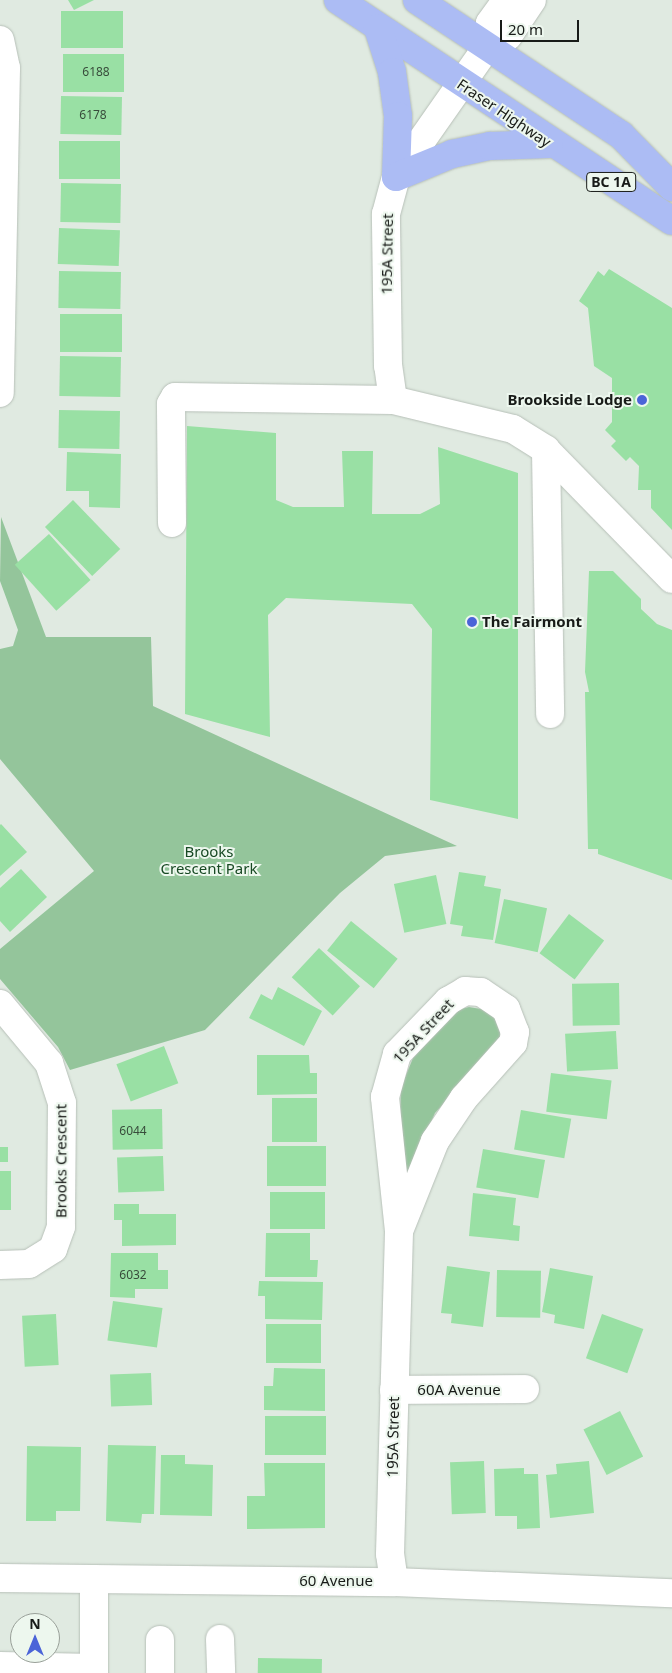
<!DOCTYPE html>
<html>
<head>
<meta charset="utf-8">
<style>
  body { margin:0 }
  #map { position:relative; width:672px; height:1673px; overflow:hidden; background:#e0eae1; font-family:"Noto Sans",sans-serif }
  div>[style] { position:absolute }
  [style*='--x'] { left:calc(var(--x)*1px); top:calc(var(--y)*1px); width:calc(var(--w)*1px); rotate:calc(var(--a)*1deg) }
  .green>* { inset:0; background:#94c59b }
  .building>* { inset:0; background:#99e0a4; transform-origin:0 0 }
  .roads { filter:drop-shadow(0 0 1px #b7c0b8) drop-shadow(0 0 1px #b7c0b8) }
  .minor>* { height:28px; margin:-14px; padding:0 14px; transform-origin:14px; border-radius:14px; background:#fff }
  .major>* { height:28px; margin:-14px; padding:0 14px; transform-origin:14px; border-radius:14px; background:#acbcf4 }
  .dots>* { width:14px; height:14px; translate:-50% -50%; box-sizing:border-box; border:2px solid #edf7ee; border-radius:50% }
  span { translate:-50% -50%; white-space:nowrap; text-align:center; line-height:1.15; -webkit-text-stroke:4px #edf7ee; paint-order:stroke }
  .number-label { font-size:12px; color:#384c3b }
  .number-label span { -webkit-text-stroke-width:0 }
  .shield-label span { padding:1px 4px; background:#edf7ee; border:1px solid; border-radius:4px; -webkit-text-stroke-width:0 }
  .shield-label { font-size:14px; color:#181b18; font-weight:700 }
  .street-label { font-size:15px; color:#181b18 }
  .poi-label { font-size:15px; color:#181b18; font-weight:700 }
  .right { translate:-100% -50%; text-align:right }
  .left { translate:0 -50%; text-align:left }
  .park-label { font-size:15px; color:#174923 }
  .north { position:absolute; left:10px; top:1613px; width:50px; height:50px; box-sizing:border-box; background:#edf7ee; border:1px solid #989f98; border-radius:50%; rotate:0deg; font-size:14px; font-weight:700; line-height:20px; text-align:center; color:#181b18 }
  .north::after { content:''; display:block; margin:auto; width:18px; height:22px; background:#4b64d8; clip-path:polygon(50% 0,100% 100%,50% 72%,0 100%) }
  .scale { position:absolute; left:500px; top:20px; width:79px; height:22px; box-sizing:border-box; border:2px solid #181b18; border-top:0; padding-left:6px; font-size:15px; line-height:18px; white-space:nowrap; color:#181b18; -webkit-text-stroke:4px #edf7ee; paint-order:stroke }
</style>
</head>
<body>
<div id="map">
  <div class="green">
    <i style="clip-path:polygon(1px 517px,46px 637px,151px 637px,153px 706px,457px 846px,385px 856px,340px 893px,205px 1030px,70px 1070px,58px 1047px,0 979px,0 949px,94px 871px,0 759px,0 649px,13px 646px,18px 630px,0 581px)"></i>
    <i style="clip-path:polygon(469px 1007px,493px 1011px,500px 1020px,502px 1041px,435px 1113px,405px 1183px,399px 1151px,401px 1087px,413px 1058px,456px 1010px)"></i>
  </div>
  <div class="building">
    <i style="clip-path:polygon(68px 0,94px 0,74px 10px)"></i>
    <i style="left:61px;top:11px;width:62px;height:37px"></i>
    <i style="left:63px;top:54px;width:61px;height:38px"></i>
    <i style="left:61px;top:96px;width:61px;height:38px;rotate:1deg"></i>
    <i style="left:59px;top:141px;width:61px;height:38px"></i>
    <i style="left:61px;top:183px;width:60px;height:39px;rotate:1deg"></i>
    <i style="left:59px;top:228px;width:61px;height:36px;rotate:2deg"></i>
    <i style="clip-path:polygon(609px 269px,672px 308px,672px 530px,651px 508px,651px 490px,638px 490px,639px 466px,630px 457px,626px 461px,611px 446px,616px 441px,605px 430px,612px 422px,612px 378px,594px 366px,588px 308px,579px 301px,598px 271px,604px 276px)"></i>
    <i style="left:59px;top:271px;width:62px;height:37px;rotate:1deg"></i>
    <i style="left:60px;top:314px;width:62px;height:38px"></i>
    <i style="left:60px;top:356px;width:61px;height:40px;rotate:1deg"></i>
    <i style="left:59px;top:410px;width:61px;height:38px;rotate:1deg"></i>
    <i style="clip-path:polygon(187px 426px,276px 433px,276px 500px,293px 507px,344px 507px,342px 451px,373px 451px,372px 514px,420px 514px,440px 504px,438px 447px,518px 473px,518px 819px,430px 800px,432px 629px,412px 604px,286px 598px,268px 615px,270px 737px,185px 714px)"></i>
    <i style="clip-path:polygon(67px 452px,121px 454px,120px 508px,89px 507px,89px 491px,66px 491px)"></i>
    <i style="left:73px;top:500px;width:68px;height:39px;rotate:46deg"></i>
    <i style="left:49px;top:534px;width:62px;height:46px;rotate:48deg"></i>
    <i style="clip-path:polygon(589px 571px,613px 571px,641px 599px,641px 609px,657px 624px,672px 630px,672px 880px,598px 854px,598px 849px,588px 849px,585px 692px,589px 692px,585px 672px)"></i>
    <i style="clip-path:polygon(1px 824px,27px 852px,0 876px,0 825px)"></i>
    <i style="clip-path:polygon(21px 869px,47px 897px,10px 932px,0 921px,0 888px)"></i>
    <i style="clip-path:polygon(459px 872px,486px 876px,484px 886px,501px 889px,493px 940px,461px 936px,463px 926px,450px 924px)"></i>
    <i style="left:436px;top:875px;width:50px;height:43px;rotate:78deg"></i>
    <i style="left:504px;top:899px;width:44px;height:45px;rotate:12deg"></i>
    <i style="left:569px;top:914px;width:44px;height:49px;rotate:37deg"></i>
    <i style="left:351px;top:921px;width:60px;height:38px;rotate:39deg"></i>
    <i style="left:319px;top:948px;width:56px;height:40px;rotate:43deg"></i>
    <i style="left:619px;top:983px;width:42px;height:47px;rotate:89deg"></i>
    <i style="clip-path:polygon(278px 987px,322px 1011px,304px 1046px,249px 1018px,261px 994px,272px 1000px)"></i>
    <i style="left:616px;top:1031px;width:38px;height:51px;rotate:87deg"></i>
    <i style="left:164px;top:1046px;width:40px;height:51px;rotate:69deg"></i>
    <i style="clip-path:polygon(257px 1055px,309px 1055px,310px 1073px,317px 1073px,317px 1094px,257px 1095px)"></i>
    <i style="left:551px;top:1073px;width:61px;height:39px;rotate:7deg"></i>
    <i style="left:272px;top:1098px;width:45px;height:44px"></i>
    <i style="left:162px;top:1109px;width:40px;height:50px;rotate:89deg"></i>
    <i style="left:521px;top:1110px;width:51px;height:40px;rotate:10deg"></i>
    <i style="left:326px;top:1146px;width:40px;height:59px;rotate:90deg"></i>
    <i style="left:0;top:1147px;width:8px;height:15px"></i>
    <i style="left:483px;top:1149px;width:63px;height:39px;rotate:10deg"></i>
    <i style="left:163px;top:1156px;width:35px;height:46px;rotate:88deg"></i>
    <i style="left:0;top:1171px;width:11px;height:39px"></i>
    <i style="left:270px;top:1192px;width:55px;height:37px"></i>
    <i style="clip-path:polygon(473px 1193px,516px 1198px,513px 1225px,520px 1226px,519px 1241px,469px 1236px)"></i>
    <i style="clip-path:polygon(114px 1204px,139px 1204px,139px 1214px,176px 1214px,176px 1245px,122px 1246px,122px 1220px,114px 1220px)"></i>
    <i style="clip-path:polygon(266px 1233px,310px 1233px,310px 1260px,318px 1260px,317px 1277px,265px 1277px)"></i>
    <i style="clip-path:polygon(111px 1253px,158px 1253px,158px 1270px,168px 1270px,168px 1289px,135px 1289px,135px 1298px,110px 1297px)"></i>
    <i style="clip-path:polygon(447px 1266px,490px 1272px,483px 1327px,451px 1323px,452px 1314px,441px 1313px)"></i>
    <i style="clip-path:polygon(550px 1268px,593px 1276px,584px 1329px,554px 1323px,555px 1315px,542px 1312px)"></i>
    <i style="left:497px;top:1270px;width:44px;height:47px;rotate:1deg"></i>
    <i style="clip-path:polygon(259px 1281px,323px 1282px,322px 1320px,265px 1319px,265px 1296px,258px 1296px)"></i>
    <i style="left:113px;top:1301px;width:50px;height:40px;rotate:8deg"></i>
    <i style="left:56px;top:1314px;width:51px;height:34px;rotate:87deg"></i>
    <i style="left:602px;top:1314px;width:44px;height:47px;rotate:20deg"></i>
    <i style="left:266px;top:1324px;width:55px;height:39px"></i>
    <i style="clip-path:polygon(274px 1368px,325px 1369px,325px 1411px,264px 1410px,264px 1386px,273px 1386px)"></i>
    <i style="left:151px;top:1373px;width:32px;height:41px;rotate:88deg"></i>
    <i style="left:620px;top:1411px;width:51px;height:41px;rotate:63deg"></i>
    <i style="left:265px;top:1416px;width:61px;height:39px"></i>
    <i style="clip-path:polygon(108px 1445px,156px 1446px,154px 1514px,142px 1514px,141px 1523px,106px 1521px)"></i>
    <i style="clip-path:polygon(27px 1446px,81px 1447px,80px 1511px,56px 1511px,56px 1521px,26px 1521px)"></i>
    <i style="clip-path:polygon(161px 1455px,185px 1455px,185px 1464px,213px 1465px,212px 1516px,160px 1515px)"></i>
    <i style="left:484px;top:1461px;width:52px;height:34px;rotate:88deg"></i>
    <i style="clip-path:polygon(589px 1461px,594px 1513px,550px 1518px,546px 1475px,557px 1474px,556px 1464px)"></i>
    <i style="clip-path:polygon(264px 1463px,325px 1463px,325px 1528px,247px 1529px,247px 1496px,265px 1496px)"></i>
    <i style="clip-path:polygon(524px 1468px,524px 1474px,538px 1474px,540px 1528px,517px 1529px,517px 1516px,495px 1516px,494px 1469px)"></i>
    <i style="left:258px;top:1658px;width:64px;height:15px;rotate:1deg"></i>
  </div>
  <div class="roads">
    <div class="minor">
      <i style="--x:0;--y:40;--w:29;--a:78"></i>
      <i style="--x:6;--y:68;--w:325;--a:91.1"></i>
      <i style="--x:487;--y:47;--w:24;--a:-83"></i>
      <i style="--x:490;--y:23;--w:29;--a:-54"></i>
      <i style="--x:393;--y:400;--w:34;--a:-98"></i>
      <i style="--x:388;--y:366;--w:152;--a:-90.8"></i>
      <i style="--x:386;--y:214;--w:38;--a:-75"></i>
      <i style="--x:396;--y:177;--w:159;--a:-55"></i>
      <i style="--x:487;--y:47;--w:24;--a:-28"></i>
      <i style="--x:508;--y:36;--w:43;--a:-56.3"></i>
      <i style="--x:546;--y:450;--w:180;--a:45.7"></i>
      <i style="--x:172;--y:523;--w:119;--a:-90.5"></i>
      <i style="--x:171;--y:404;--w:8;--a:-60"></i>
      <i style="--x:175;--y:397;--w:218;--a:0.8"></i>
      <i style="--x:393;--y:400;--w:123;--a:13.6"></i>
      <i style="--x:513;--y:429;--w:39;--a:32"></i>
      <i style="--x:546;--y:450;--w:264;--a:89.1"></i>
      <i style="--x:0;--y:1004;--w:77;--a:50.3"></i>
      <i style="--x:49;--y:1063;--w:42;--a:72"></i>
      <i style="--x:62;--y:1103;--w:124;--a:90.5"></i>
      <i style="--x:61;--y:1227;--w:23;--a:110"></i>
      <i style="--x:53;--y:1249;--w:28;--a:148"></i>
      <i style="--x:29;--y:1264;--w:29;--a:178"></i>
      <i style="--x:394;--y:1390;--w:131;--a:-0.4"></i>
      <i style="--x:0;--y:1578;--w:394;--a:0.6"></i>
      <i style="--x:394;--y:1582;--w:278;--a:2.3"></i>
      <i style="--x:394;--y:1582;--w:28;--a:-98"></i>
      <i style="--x:390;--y:1554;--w:323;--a:-88.4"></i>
      <i style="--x:399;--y:1231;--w:135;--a:-96"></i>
      <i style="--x:385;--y:1097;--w:45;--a:-74.4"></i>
      <i style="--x:397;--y:1054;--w:74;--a:-46.1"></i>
      <i style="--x:448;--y:1001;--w:20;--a:-30"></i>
      <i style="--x:465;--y:991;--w:16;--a:4"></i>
      <i style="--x:481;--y:992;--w:30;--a:34"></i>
      <i style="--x:506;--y:1009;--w:25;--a:69"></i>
      <i style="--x:515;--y:1032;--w:11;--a:100"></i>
      <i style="--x:513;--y:1043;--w:74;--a:131.7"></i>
      <i style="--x:464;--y:1098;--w:52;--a:124"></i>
      <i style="--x:435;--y:1141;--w:97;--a:111.8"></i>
      <i style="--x:220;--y:1639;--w:34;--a:88"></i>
      <i style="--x:0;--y:1666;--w:94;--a:1.2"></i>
      <i style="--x:94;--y:1673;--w:94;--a:-90"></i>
      <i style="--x:160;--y:1673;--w:33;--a:-90"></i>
    </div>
    <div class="major">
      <i style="--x:338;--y:0;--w:400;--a:33.5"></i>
      <i style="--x:417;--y:0;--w:245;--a:33.5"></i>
      <i style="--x:621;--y:135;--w:73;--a:45.6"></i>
      <i style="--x:378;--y:28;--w:46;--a:72.3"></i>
      <i style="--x:392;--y:72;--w:44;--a:82.2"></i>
      <i style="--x:398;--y:116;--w:61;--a:91.9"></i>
      <i style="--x:396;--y:177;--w:61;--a:-22.3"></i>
      <i style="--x:452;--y:154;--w:39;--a:-12"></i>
      <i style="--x:490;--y:146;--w:59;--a:-1.9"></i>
    </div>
  </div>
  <div class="dots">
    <i style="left:642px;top:400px;background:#4b64d8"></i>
    <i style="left:472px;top:622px;background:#4b64d8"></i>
  </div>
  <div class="number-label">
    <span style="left:96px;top:72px">6188</span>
    <span style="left:93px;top:115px">6178</span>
    <span style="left:133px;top:1131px">6044</span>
    <span style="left:133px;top:1275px">6032</span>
  </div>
  <div class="shield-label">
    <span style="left:611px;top:182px">BC 1A</span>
  </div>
  <div class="street-label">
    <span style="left:504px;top:113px;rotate:34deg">Fraser Highway</span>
    <span style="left:387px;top:254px;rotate:-89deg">195A Street</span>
    <span style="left:423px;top:1031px;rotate:-47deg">195A Street</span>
    <span style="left:61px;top:1161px;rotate:-90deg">Brooks Crescent</span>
    <span style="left:459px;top:1390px">60A Avenue</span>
    <span style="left:393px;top:1437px;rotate:-89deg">195A Street</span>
    <span style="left:336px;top:1581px">60 Avenue</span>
  </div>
  <div class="poi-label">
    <span class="right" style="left:632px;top:400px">Brookside Lodge</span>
    <span class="left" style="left:482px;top:622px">The Fairmont</span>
  </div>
  <div class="park-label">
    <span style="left:209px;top:860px">Brooks<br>Crescent Park</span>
  </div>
  <div class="north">N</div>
  <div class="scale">20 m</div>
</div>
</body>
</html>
